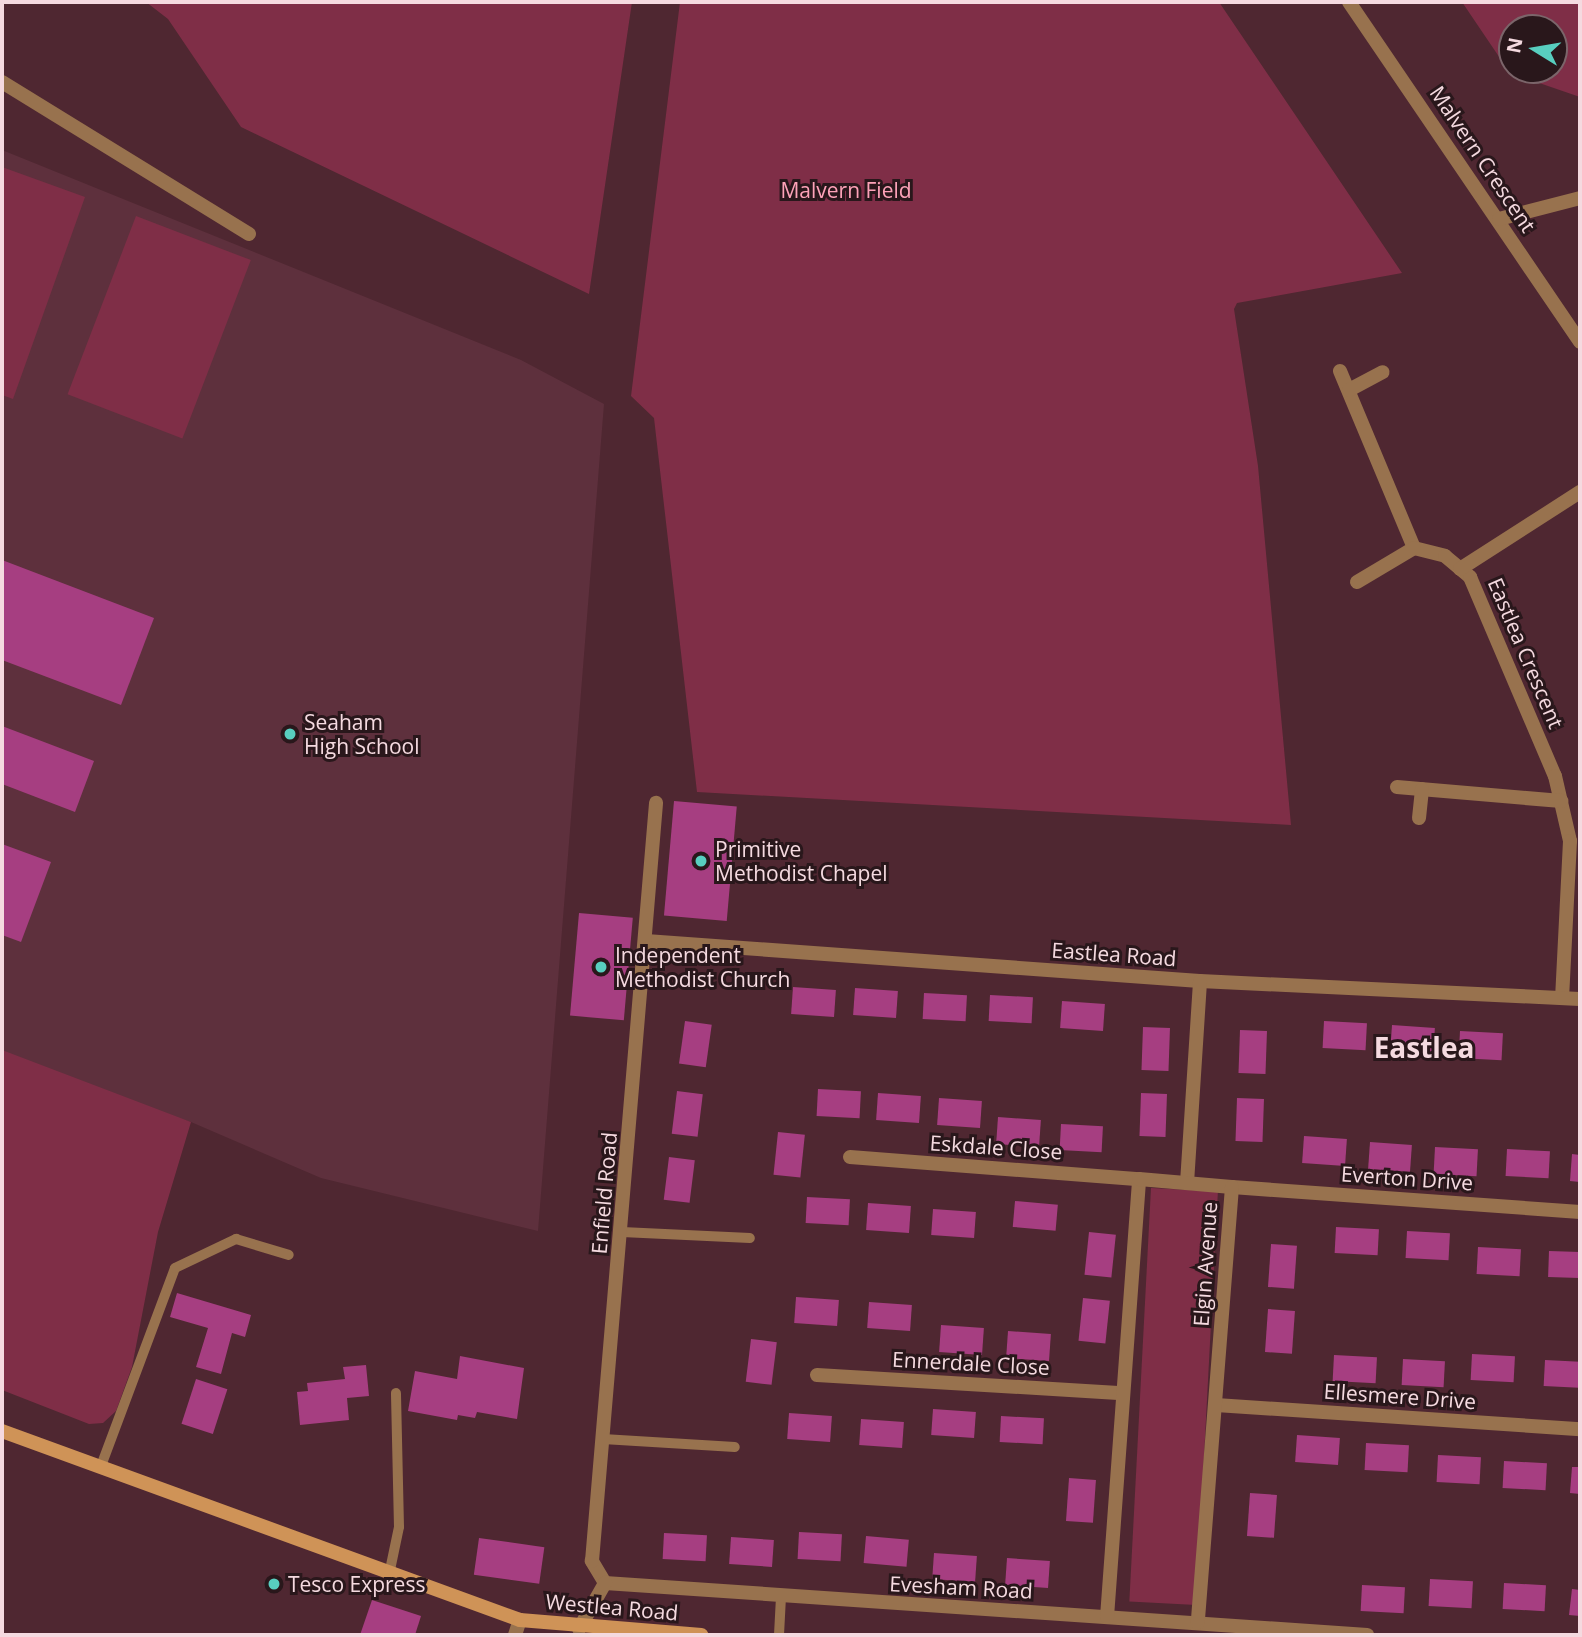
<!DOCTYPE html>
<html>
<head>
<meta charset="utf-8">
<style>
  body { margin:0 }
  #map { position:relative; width:1582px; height:1637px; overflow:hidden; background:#4f2731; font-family:"Open Sans",sans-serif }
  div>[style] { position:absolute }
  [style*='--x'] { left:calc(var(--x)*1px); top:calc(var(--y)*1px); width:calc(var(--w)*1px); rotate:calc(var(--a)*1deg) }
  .built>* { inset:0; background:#5e303d }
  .green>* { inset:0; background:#7f2e47; transform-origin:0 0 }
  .building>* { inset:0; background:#a63e81; transform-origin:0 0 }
  .lane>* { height:10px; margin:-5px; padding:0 5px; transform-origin:5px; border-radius:5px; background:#98724e }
  .street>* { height:14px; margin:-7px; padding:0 7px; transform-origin:7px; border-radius:7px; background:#98724e }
  .secondary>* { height:14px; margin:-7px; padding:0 7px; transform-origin:7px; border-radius:7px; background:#cf9357 }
  .dots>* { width:19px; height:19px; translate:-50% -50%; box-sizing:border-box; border:4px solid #29171b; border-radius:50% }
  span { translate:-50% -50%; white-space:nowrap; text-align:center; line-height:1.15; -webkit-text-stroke:6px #29171b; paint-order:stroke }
  .street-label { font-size:21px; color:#f5dae0 }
  .park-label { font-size:21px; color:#fda2b8 }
  .poi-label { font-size:21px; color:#f5dae0 }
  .left { translate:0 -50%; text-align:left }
  .district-label { font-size:28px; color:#f5dae0; font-weight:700 }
  .frame { position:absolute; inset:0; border:4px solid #f5dae0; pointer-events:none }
  .north { position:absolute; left:1498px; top:14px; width:70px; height:70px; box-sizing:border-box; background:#29171b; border:2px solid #7b656a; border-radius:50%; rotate:281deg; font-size:19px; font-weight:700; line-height:28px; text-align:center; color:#f5dae0 }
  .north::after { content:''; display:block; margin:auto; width:24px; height:32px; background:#58cebf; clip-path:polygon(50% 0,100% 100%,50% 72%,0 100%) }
</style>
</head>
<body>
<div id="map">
  <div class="built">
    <i style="clip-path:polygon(2px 150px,521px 360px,604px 404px,538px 1231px,321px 1178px,191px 1122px,2px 1064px)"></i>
  </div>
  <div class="green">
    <i style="clip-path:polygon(146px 2px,632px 2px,589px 294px,241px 127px,168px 19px)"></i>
    <i style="clip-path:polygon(680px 2px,1219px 2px,1402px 273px,1237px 303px,1234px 309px,1258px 466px,1291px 825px,697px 792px,654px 418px,631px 396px)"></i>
    <i style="clip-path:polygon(evenodd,1462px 2px,1580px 2px,1580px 97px,1510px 73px,1462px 2px,1554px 28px,1554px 70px,1512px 70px,1512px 28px,1554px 28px)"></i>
    <i style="clip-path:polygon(2px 167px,85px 197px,13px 399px,2px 395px)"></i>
    <i style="left:136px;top:216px;width:123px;height:191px;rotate:21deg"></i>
    <i style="clip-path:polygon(2px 1050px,191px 1122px,158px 1232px,132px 1367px,116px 1411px,103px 1423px,89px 1424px,2px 1390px)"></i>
    <i style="left:1151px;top:1188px;width:67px;height:414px;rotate:3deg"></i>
  </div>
  <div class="building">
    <i style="clip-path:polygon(2px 560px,154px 618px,121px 705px,2px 660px)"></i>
    <i style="clip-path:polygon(2px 726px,94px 761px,75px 812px,2px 784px)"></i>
    <i style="left:674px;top:801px;width:63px;height:115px;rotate:5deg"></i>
    <i style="clip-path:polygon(2px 844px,51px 862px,21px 942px,2px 935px)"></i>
    <i style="left:579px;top:913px;width:54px;height:103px;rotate:5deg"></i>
    <i style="left:793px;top:987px;width:43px;height:27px;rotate:4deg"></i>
    <i style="left:855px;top:988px;width:43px;height:27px;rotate:4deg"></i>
    <i style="left:924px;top:993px;width:43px;height:26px;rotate:3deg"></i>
    <i style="left:990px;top:995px;width:43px;height:26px;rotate:3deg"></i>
    <i style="left:1062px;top:1001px;width:43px;height:27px;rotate:4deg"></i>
    <i style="left:685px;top:1021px;width:27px;height:43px;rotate:8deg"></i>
    <i style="left:1324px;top:1021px;width:43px;height:27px;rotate:3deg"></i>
    <i style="left:1392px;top:1025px;width:43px;height:27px;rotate:4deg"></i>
    <i style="left:1143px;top:1027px;width:27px;height:43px;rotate:2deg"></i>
    <i style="left:1240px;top:1030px;width:27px;height:43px;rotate:2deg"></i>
    <i style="left:1460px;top:1031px;width:43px;height:27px;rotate:3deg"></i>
    <i style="left:818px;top:1089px;width:43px;height:27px;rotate:3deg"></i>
    <i style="left:677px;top:1091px;width:26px;height:43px;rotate:7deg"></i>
    <i style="left:878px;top:1093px;width:43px;height:27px;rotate:4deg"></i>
    <i style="left:1141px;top:1093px;width:26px;height:43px;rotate:2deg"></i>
    <i style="left:939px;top:1098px;width:43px;height:27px;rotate:4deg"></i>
    <i style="left:1237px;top:1098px;width:27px;height:43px;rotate:2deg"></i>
    <i style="left:998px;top:1117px;width:43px;height:27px;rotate:4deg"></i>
    <i style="left:1061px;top:1124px;width:42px;height:26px;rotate:3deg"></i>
    <i style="left:778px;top:1132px;width:27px;height:43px;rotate:6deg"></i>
    <i style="left:1304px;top:1136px;width:43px;height:27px;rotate:4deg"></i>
    <i style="left:1370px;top:1142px;width:42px;height:27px;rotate:4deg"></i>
    <i style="left:1435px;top:1147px;width:43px;height:27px;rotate:3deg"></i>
    <i style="left:1507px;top:1149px;width:43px;height:27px;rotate:3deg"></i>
    <i style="clip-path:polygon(1572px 1154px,1580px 1155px,1580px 1182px,1570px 1181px)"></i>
    <i style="left:669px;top:1157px;width:26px;height:43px;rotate:7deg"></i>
    <i style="left:807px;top:1197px;width:43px;height:26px;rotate:3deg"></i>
    <i style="left:1015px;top:1201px;width:43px;height:26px;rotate:5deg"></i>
    <i style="left:868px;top:1203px;width:43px;height:27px;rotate:4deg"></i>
    <i style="left:933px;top:1209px;width:43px;height:26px;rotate:4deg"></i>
    <i style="left:1336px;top:1227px;width:43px;height:26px;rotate:3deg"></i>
    <i style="left:1407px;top:1231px;width:43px;height:27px;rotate:3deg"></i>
    <i style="left:1089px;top:1232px;width:27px;height:43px;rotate:6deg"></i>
    <i style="left:1271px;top:1244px;width:26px;height:43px;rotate:4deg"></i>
    <i style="left:1478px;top:1247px;width:43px;height:27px;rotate:3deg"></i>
    <i style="left:1549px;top:1251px;width:31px;height:26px;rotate:2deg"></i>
    <i style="clip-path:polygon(177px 1293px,251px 1315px,245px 1337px,232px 1333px,221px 1374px,196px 1367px,208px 1328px,170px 1317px)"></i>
    <i style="left:796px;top:1297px;width:43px;height:26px;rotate:4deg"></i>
    <i style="left:1083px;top:1298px;width:27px;height:43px;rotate:6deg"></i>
    <i style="left:869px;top:1302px;width:43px;height:26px;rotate:4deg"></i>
    <i style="left:1268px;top:1309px;width:27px;height:43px;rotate:4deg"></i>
    <i style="left:941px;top:1325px;width:43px;height:27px;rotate:4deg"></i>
    <i style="left:1008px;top:1331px;width:43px;height:27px;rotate:4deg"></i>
    <i style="left:751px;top:1339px;width:26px;height:43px;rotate:7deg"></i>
    <i style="left:1472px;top:1354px;width:43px;height:26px;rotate:3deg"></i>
    <i style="left:1334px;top:1355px;width:43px;height:26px;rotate:3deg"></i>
    <i style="clip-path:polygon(460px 1356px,524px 1368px,517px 1419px,477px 1412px,475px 1418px,458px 1415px,457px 1420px,408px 1411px,415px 1371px,457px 1379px)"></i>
    <i style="left:1403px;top:1359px;width:42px;height:26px;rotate:3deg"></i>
    <i style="left:1545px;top:1360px;width:35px;height:26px;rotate:3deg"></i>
    <i style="clip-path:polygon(366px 1365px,369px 1396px,347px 1398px,349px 1420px,300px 1425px,297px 1392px,308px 1391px,307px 1383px,345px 1379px,343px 1367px)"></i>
    <i style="left:196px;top:1379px;width:33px;height:47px;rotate:18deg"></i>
    <i style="left:933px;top:1409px;width:43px;height:26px;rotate:4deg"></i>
    <i style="left:789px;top:1413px;width:43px;height:26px;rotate:4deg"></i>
    <i style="left:1001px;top:1416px;width:43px;height:26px;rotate:3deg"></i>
    <i style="left:861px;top:1419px;width:43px;height:26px;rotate:4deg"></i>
    <i style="left:1297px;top:1435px;width:43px;height:27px;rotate:4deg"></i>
    <i style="left:1366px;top:1443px;width:43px;height:27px;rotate:3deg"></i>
    <i style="left:1438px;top:1455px;width:43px;height:27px;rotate:3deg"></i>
    <i style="left:1504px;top:1461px;width:43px;height:27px;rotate:3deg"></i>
    <i style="clip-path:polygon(1572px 1467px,1580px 1467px,1580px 1494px,1570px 1493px)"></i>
    <i style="left:1069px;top:1478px;width:27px;height:43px;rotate:4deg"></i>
    <i style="left:1250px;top:1493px;width:27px;height:43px;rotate:4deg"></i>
    <i style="left:799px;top:1532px;width:43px;height:27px;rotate:3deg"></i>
    <i style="left:664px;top:1533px;width:43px;height:26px;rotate:3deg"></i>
    <i style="left:866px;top:1536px;width:43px;height:27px;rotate:5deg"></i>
    <i style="left:731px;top:1537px;width:43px;height:27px;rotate:4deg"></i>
    <i style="left:479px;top:1538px;width:66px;height:37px;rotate:8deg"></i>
    <i style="left:934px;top:1553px;width:43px;height:26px;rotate:4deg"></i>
    <i style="left:1007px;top:1558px;width:43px;height:27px;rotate:4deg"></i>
    <i style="left:1430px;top:1579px;width:43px;height:27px;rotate:3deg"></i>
    <i style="left:1504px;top:1583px;width:42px;height:26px;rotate:3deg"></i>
    <i style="left:1362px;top:1585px;width:43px;height:26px;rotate:3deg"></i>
    <i style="clip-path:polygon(1572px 1589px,1580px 1590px,1580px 1616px,1569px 1615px)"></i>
    <i style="clip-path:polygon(372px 1600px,421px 1616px,415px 1635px,360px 1635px)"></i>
  </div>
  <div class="lane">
    <i style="--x:622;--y:1232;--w:128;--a:2.7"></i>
    <i style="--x:603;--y:1439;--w:132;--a:3.5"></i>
    <i style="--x:101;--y:1466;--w:211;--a:-69.5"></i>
    <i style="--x:175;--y:1268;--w:68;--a:-25.4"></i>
    <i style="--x:236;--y:1239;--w:55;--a:16.8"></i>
    <i style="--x:390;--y:1570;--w:44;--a:-78.2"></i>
    <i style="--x:399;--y:1527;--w:134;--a:-91.3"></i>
    <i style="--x:779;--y:1635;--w:38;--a:-87"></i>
  </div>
  <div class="street">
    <i style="--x:1349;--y:2;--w:411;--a:55.8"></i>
    <i style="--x:2;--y:82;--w:290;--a:31.6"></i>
    <i style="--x:1499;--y:219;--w:84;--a:-14.5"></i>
    <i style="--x:1340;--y:371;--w:192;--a:67.3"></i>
    <i style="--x:1414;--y:548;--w:32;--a:14"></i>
    <i style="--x:1445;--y:556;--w:33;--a:40"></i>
    <i style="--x:1470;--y:577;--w:216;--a:66.9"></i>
    <i style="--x:1555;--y:776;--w:67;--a:77"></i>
    <i style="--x:1570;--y:841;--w:157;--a:92.9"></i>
    <i style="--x:1349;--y:390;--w:38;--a:-28"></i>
    <i style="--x:1460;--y:569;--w:143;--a:-32.7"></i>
    <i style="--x:1357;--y:582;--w:66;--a:-30.8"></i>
    <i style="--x:1397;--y:787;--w:165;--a:4.9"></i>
    <i style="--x:1419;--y:818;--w:29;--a:-84"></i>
    <i style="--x:646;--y:941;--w:555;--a:4.13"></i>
    <i style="--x:1200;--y:981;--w:380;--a:2.7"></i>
    <i style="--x:850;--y:1157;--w:290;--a:4.4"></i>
    <i style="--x:1187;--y:1183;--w:202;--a:-86.3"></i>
    <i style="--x:1232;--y:1187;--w:349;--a:4.1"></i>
    <i style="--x:817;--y:1375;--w:306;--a:3.4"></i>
    <i style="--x:1216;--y:1405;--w:365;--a:3.8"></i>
    <i style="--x:605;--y:1583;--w:26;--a:-121"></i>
    <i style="--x:592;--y:1561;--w:761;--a:-85.17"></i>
    <i style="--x:605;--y:1583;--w:764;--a:3.9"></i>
    <i style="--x:1107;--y:1617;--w:439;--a:-85.8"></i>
    <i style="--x:1139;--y:1179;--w:93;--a:4.9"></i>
    <i style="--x:1232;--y:1187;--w:437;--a:94.5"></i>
    <i style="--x:579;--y:1629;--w:53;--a:-60.5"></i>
    <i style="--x:515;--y:1635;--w:16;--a:-72"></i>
  </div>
  <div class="secondary">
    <i style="--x:2;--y:1431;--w:551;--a:20.05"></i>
    <i style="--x:520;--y:1620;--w:182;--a:4.7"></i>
  </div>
  <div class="dots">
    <i style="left:290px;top:734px;background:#58cebf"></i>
    <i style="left:701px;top:861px;background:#58cebf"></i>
    <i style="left:601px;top:967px;background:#58cebf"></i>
    <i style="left:274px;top:1584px;background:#58cebf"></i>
  </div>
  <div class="street-label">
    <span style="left:1483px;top:159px;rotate:56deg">Malvern Crescent</span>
    <span style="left:1526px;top:653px;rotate:67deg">Eastlea Crescent</span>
    <span style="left:1114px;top:954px;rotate:4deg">Eastlea Road</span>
    <span style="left:996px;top:1147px;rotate:4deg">Eskdale Close</span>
    <span style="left:1407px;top:1178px;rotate:4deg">Everton Drive</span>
    <span style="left:604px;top:1193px;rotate:-85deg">Enfield Road</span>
    <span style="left:1205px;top:1264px;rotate:-86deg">Elgin Avenue</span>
    <span style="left:971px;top:1363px;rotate:3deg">Ennerdale Close</span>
    <span style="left:1400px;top:1396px;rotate:4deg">Ellesmere Drive</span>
    <span style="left:961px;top:1587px;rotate:3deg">Evesham Road</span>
    <span style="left:612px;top:1607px;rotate:5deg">Westlea Road</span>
  </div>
  <div class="park-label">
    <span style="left:846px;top:190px">Malvern Field</span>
  </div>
  <div class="poi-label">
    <span class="left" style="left:304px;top:734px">Seaham<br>High School</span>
    <span class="left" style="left:715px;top:861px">Primitive<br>Methodist Chapel</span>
    <span class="left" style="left:615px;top:967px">Independent<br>Methodist Church</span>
    <span class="left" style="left:288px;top:1584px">Tesco Express</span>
  </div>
  <div class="district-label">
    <span style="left:1424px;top:1047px">Eastlea</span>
  </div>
  <div class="frame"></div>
  <div class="north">N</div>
</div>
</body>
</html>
